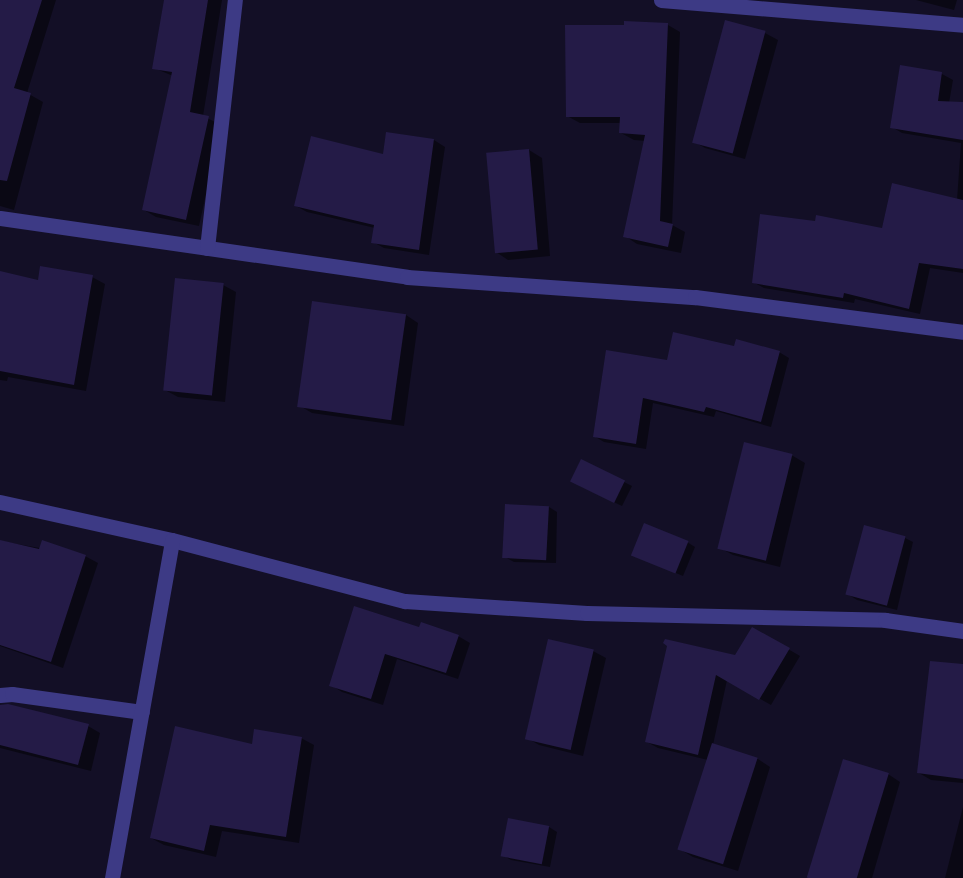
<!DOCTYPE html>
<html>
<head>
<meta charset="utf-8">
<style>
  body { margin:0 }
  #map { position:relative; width:963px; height:878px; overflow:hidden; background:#130f26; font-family:"Varela Round",sans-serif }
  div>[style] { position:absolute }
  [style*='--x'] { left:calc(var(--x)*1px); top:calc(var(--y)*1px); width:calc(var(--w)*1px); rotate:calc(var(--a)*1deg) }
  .shadow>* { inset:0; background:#0007 }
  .building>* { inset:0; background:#241b47; transform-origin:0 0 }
  .minor>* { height:15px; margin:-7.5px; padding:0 7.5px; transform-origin:7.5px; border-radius:7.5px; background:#3d3a85 }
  span { translate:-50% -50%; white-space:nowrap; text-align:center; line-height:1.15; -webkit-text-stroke:4.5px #130f26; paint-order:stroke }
</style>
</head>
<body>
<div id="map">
  <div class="shadow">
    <i style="clip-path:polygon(0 0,56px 0,27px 93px,43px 102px,14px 210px,0 206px)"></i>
    <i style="clip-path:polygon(165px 0,222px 0,203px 116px,221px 125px,199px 226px,156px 217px,144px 210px,173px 76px,154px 68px)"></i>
    <i style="clip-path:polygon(916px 0,957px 0,954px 10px)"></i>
    <i style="clip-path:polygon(668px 25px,680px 32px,672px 225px,685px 232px,681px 253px,637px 244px,625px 236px,646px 141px,634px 140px,621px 133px,621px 123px,580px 123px,567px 116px)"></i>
    <i style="clip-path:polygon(765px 33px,778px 40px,745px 159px,705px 148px,693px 141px)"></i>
    <i style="clip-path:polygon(942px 74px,953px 80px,949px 103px,963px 104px,963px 273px,930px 268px,920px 314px,855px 299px,854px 303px,764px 288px,753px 282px,957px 200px,961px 143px,902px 133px,892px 127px)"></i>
    <i style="clip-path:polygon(434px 140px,445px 147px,429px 255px,384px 248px,373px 242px,375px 228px,307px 212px,296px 206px,385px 156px)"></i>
    <i style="clip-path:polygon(529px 150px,542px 158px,550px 256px,508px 260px,496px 252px)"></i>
    <i style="clip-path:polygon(0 273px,39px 282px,92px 277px,105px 284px,86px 391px,8px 377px,7px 381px,0 380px)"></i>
    <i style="clip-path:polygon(223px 285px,236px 292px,225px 402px,178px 397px,165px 390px)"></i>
    <i style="clip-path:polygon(406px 315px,418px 323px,404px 426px,312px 413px,300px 406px)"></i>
    <i style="clip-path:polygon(735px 348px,779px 352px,789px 358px,771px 427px,716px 411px,714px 417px,653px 403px,646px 449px,604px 442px,594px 436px,668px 362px)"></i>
    <i style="clip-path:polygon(745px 444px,793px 456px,805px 463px,780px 567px,733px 555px,720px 548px)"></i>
    <i style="clip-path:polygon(624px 482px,632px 486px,622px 506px,580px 486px)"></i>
    <i style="clip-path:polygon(549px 507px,557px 512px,556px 563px,514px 562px,505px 557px)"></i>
    <i style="clip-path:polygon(905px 538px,913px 542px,897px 610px,857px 600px,849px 595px)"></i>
    <i style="clip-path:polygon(0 541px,85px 556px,98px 563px,63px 668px,0 646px)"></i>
    <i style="clip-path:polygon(687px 542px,695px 547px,683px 576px,633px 555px)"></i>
    <i style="clip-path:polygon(420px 628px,458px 636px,470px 643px,458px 679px,397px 659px,383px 705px,342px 692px,331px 685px)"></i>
    <i style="clip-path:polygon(754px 629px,800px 656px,771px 705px,727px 680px,713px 745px,758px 759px,770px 767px,738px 871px,693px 857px,681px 850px,708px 760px,658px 748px,647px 742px,669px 645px,736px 657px)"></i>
    <i style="clip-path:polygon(593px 651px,606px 658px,583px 756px,539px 745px,527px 738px)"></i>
    <i style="clip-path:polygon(963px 666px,963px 783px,931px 780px,919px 773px)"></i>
    <i style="clip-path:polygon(0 706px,88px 726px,100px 733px,91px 771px,0 748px)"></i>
    <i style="clip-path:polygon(301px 738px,314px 745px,299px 843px,222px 831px,216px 857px,164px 845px,151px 838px,253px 746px)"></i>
    <i style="clip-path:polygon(888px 774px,900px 782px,872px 878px,816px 878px)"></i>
    <i style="clip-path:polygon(963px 807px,963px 878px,945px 878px)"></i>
    <i style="clip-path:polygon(549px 827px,557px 832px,550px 867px,511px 860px,503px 855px)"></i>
  </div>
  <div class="building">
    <i style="clip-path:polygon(0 0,42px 0,14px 88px,31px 93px,7px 181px,0 180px)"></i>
    <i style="clip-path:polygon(164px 0,208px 0,190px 112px,209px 116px,186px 220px,142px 210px,172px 72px,152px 69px)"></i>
    <i style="left:725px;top:20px;width:42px;height:127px;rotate:15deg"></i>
    <i style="clip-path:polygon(624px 21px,668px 23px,660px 221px,673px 224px,668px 247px,623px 237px,645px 135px,619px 133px,620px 117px,566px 117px,565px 25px,624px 25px)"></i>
    <i style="clip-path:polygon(900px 65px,942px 72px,938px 101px,963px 102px,963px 140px,890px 128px)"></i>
    <i style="clip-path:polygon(386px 132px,434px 139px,419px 250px,371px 243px,374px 225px,294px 206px,311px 136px,383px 154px)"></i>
    <i style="left:529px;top:149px;width:101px;height:43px;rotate:85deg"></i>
    <i style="clip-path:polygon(892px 183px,963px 200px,963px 269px,919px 263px,909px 309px,844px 293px,843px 298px,752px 283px,760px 214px,815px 221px,816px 215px,882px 228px)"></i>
    <i style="clip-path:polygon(40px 266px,93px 275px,74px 385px,0 371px,0 271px,38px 280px)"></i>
    <i style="left:175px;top:278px;width:49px;height:113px;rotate:6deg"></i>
    <i style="left:312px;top:301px;width:95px;height:107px;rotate:8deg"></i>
    <i style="clip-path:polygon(673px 332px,734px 346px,736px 339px,780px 351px,761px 422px,706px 407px,704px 412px,643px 398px,636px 444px,593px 437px,606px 350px,667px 360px)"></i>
    <i style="left:744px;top:442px;width:50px;height:110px;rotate:14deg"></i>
    <i style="left:581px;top:459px;width:49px;height:25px;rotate:26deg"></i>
    <i style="left:505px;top:504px;width:44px;height:54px;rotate:3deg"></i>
    <i style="left:644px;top:523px;width:48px;height:35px;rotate:22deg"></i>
    <i style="left:864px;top:525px;width:43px;height:72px;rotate:15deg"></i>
    <i style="clip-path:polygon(0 540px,39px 549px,42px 540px,86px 555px,51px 662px,0 645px)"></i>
    <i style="clip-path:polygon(354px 606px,419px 627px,421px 622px,459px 635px,446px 673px,385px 654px,371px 699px,329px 686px)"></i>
    <i style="clip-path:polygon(752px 627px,790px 648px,759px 700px,716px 675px,698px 755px,645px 742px,667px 646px,663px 643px,665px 639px,735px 655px)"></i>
    <i style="left:548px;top:639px;width:47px;height:103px;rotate:13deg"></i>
    <i style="clip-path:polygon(930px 661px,963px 664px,963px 779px,917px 773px)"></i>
    <i style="clip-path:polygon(8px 704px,89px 724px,78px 765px,0 745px,0 705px)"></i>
    <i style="clip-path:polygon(175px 726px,252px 744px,254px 729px,302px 737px,286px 837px,210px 825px,204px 851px,150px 838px)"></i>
    <i style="left:712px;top:743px;width:48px;height:112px;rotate:18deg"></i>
    <i style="left:843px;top:759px;width:48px;height:124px;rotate:17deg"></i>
    <i style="left:508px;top:818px;width:42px;height:39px;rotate:11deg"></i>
  </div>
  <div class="minor">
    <i style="--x:661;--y:0;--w:303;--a:4.7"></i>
    <i style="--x:0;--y:218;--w:411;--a:8.2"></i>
    <i style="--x:407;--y:277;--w:289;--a:4"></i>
    <i style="--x:695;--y:297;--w:270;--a:7.4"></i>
    <i style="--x:207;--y:248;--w:250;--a:-83.6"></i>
    <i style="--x:0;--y:502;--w:176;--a:12.5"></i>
    <i style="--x:172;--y:540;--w:241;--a:14.7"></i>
    <i style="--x:405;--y:601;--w:182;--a:3.8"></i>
    <i style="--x:587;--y:613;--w:298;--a:1.3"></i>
    <i style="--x:885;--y:620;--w:79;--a:8"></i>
    <i style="--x:0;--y:695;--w:12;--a:-5"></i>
    <i style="--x:12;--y:694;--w:131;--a:7.9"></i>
    <i style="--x:112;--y:878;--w:343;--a:-79.9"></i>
  </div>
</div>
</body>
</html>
